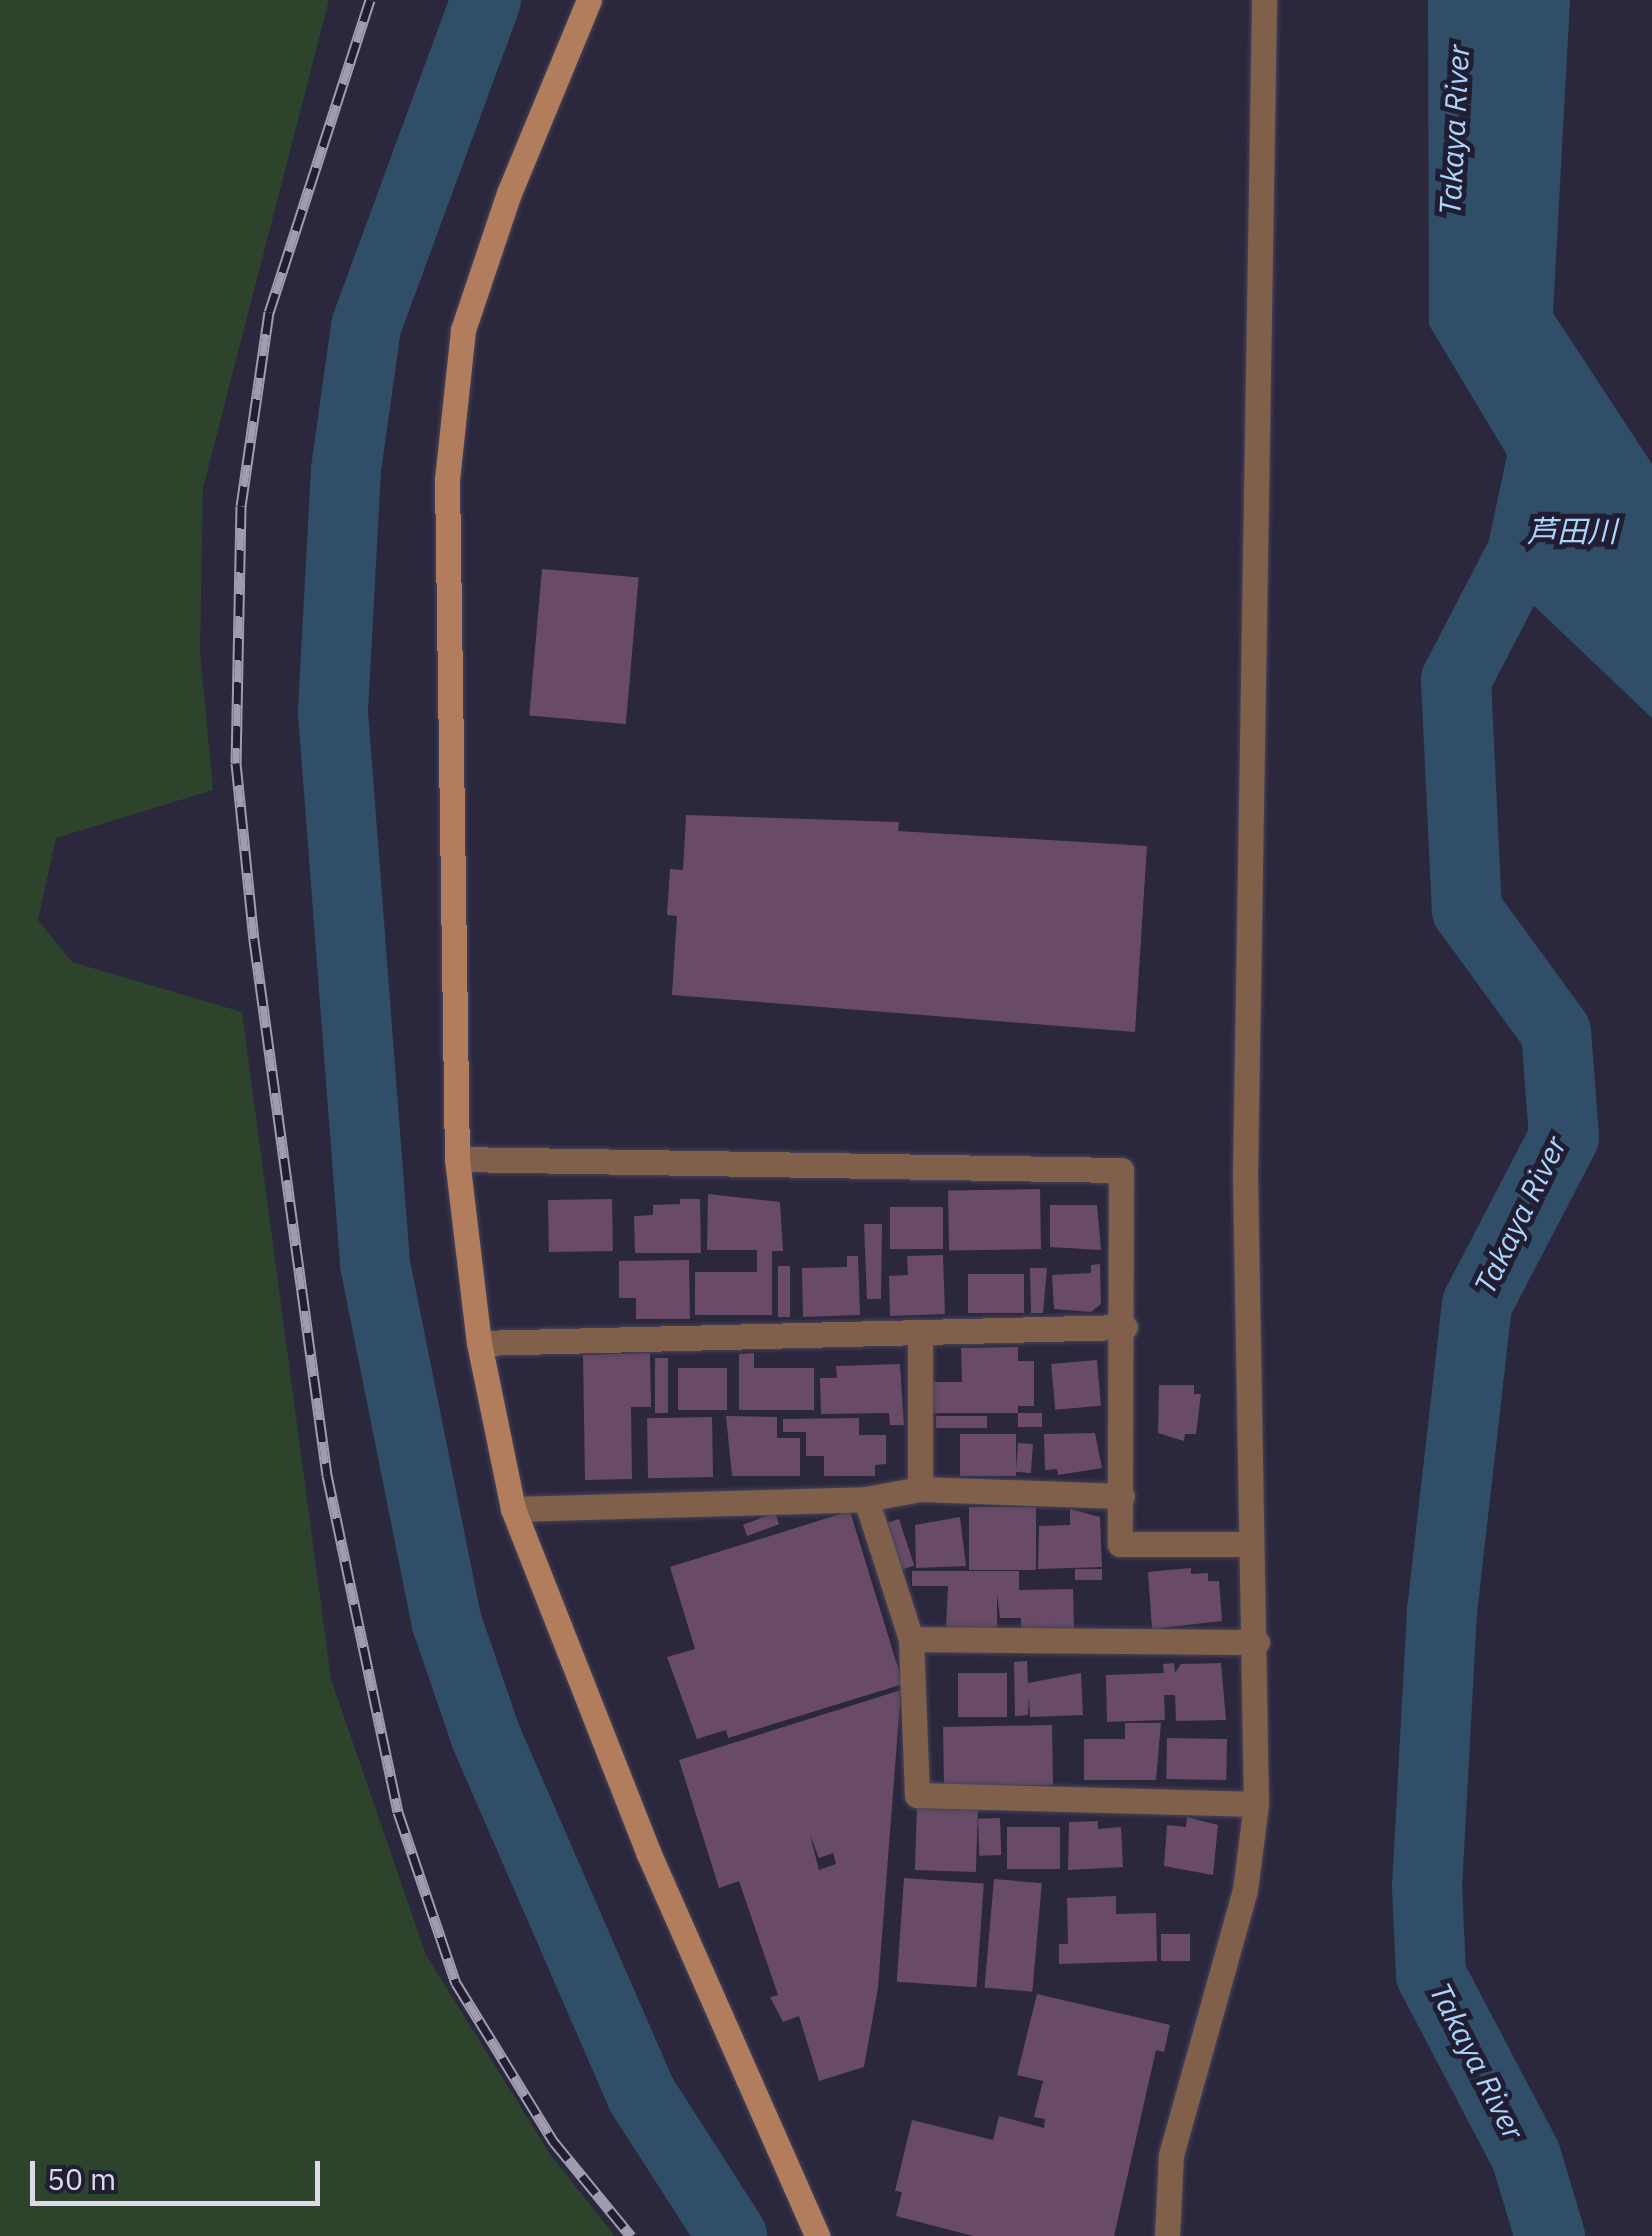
<!DOCTYPE html>
<html>
<head>
<meta charset="utf-8">
<style>
  body { margin:0 }
  #map { position:relative; width:1652px; height:2236px; overflow:hidden; background:#2b273d; font-family:"IBM Plex Sans","Noto Sans JP",sans-serif }
  div>[style] { position:absolute }
  [style*='--x'] { left:calc(var(--x)*1px); top:calc(var(--y)*1px); width:calc(var(--w)*1px); rotate:calc(var(--a)*1deg) }
  .green>* { inset:0; background:#2d432c }
  .water>* { inset:0; background:#314e69 }
  .river>* { height:70px; margin:-35px; padding:0 35px; transform-origin:35px; border-radius:35px; background:#314e69 }
  .building>* { inset:0; background:#694b67; transform-origin:0 0 }
  .roads { filter:drop-shadow(0 0 2px #474459) drop-shadow(0 0 2px #474459) }
  .street>* { height:25px; margin:-12.5px; padding:0 12.5px; transform-origin:12.5px; border-radius:12.5px; background:#81604b }
  .secondary>* { height:25px; margin:-12.5px; padding:0 12.5px; transform-origin:12.5px; border-radius:12.5px; background:#b17d5c }
  .rail>* { height:11px; margin-top:-5.5px; transform-origin:0; background:repeating-linear-gradient(90deg,#211d33 0 22px,#9f9cae 0 44px); box-sizing:border-box; border-block:2px solid #9f9cae }
  span { translate:-50% -50%; white-space:nowrap; text-align:center; line-height:1.15; -webkit-text-stroke:10px #211d33; paint-order:stroke }
  .water-label { font-size:30px; color:#acd5fc; font-style:italic }
  .scale { position:absolute; left:30px; top:2161px; width:290px; height:45px; box-sizing:border-box; border:5px solid #dcdae9; border-top:0; padding-left:12px; font-size:30px; line-height:35px; white-space:nowrap; color:#dcdae9; -webkit-text-stroke:8px #211d33; paint-order:stroke }
</style>
</head>
<body>
<div id="map">
  <div class="green">
    <i style="clip-path:polygon(0 0,329px 0,203px 488px,200px 651px,213px 790px,56px 838px,38px 920px,72px 962px,242px 1012px,331px 1679px,426px 1955px,550px 2154px,615px 2236px,0 2236px)"></i>
  </div>
  <div class="water">
    <i style="clip-path:polygon(1428px 0,1570px 0,1553px 313px,1652px 464px,1652px 718px,1485px 559px,1507px 455px,1429px 325px)"></i>
  </div>
  <div class="river">
    <i style="--x:486;--y:0;--w:348;--a:110.2"></i>
    <i style="--x:366;--y:327;--w:144;--a:98"></i>
    <i style="--x:346;--y:470;--w:243;--a:93.1"></i>
    <i style="--x:333;--y:713;--w:553;--a:85.64"></i>
    <i style="--x:375;--y:1264;--w:366;--a:78.7"></i>
    <i style="--x:447;--y:1623;--w:120;--a:71.1"></i>
    <i style="--x:486;--y:1737;--w:389;--a:66.5"></i>
    <i style="--x:641;--y:2094;--w:169;--a:57.3"></i>
    <i style="--x:1539;--y:494;--w:22;--a:85"></i>
    <i style="--x:1541;--y:516;--w:185;--a:117.4"></i>
    <i style="--x:1456;--y:680;--w:230;--a:87.3"></i>
    <i style="--x:1467;--y:910;--w:151;--a:53.9"></i>
    <i style="--x:1556;--y:1032;--w:105;--a:85.6"></i>
    <i style="--x:1564;--y:1137;--w:188;--a:117.5"></i>
    <i style="--x:1477;--y:1304;--w:309;--a:96.5"></i>
    <i style="--x:1442;--y:1611;--w:275;--a:93.1"></i>
    <i style="--x:1427;--y:1886;--w:89;--a:87.4"></i>
    <i style="--x:1431;--y:1975;--w:204;--a:62.3"></i>
    <i style="--x:1526;--y:2156;--w:84;--a:73.3"></i>
  </div>
  <div class="building">
    <i style="left:542px;top:569px;width:97px;height:147px;rotate:5deg"></i>
    <i style="clip-path:polygon(686px 815px,899px 822px,898px 831px,1147px 846px,1135px 1032px,672px 995px,677px 916px,667px 915px,670px 869px,683px 870px)"></i>
    <i style="left:1040px;top:1189px;width:60px;height:92px;rotate:89deg"></i>
    <i style="clip-path:polygon(708px 1194px,780px 1202px,783px 1251px,772px 1251px,772px 1315px,695px 1315px,695px 1272px,757px 1272px,757px 1250px,707px 1250px)"></i>
    <i style="left:612px;top:1199px;width:52px;height:64px;rotate:89deg"></i>
    <i style="clip-path:polygon(680px 1199px,700px 1199px,701px 1253px,635px 1253px,634px 1216px,653px 1215px,653px 1205px,680px 1204px)"></i>
    <i style="clip-path:polygon(1050px 1205px,1097px 1205px,1101px 1250px,1050px 1247px)"></i>
    <i style="left:943px;top:1207px;width:42px;height:53px;rotate:90deg"></i>
    <i style="clip-path:polygon(864px 1224px,882px 1224px,881px 1299px,867px 1299px)"></i>
    <i style="clip-path:polygon(943px 1255px,945px 1314px,890px 1316px,889px 1276px,908px 1275px,907px 1256px)"></i>
    <i style="clip-path:polygon(847px 1256px,858px 1256px,860px 1315px,803px 1317px,802px 1268px,847px 1267px)"></i>
    <i style="clip-path:polygon(689px 1260px,690px 1319px,636px 1319px,636px 1298px,619px 1298px,619px 1261px)"></i>
    <i style="clip-path:polygon(1100px 1264px,1101px 1304px,1091px 1312px,1054px 1309px,1052px 1275px,1091px 1273px,1091px 1265px)"></i>
    <i style="left:778px;top:1266px;width:12px;height:51px"></i>
    <i style="clip-path:polygon(1030px 1268px,1047px 1268px,1043px 1313px,1031px 1313px)"></i>
    <i style="left:968px;top:1274px;width:56px;height:39px"></i>
    <i style="clip-path:polygon(1018px 1347px,1018px 1361px,1034px 1361px,1034px 1406px,1018px 1406px,1018px 1413px,931px 1413px,931px 1382px,962px 1382px,961px 1348px)"></i>
    <i style="clip-path:polygon(650px 1353px,651px 1407px,631px 1407px,632px 1479px,585px 1480px,583px 1355px)"></i>
    <i style="clip-path:polygon(754px 1353px,754px 1368px,814px 1368px,814px 1410px,739px 1410px,739px 1354px)"></i>
    <i style="left:655px;top:1358px;width:13px;height:55px"></i>
    <i style="left:1097px;top:1360px;width:46px;height:46px;rotate:85deg"></i>
    <i style="clip-path:polygon(900px 1364px,904px 1425px,890px 1425px,889px 1413px,821px 1414px,820px 1378px,837px 1378px,836px 1366px)"></i>
    <i style="left:678px;top:1368px;width:49px;height:42px"></i>
    <i style="clip-path:polygon(1159px 1385px,1194px 1385px,1194px 1394px,1201px 1394px,1196px 1434px,1185px 1434px,1184px 1441px,1158px 1433px)"></i>
    <i style="left:1018px;top:1413px;width:24px;height:14px"></i>
    <i style="clip-path:polygon(726px 1416px,777px 1417px,777px 1438px,800px 1438px,800px 1476px,732px 1476px)"></i>
    <i style="left:987px;top:1416px;width:12px;height:51px;rotate:90deg"></i>
    <i style="left:712px;top:1417px;width:60px;height:65px;rotate:89deg"></i>
    <i style="clip-path:polygon(859px 1418px,859px 1435px,886px 1435px,886px 1464px,875px 1465px,875px 1476px,824px 1476px,824px 1456px,806px 1456px,806px 1432px,783px 1432px,783px 1419px)"></i>
    <i style="clip-path:polygon(1095px 1433px,1102px 1468px,1058px 1475px,1057px 1469px,1045px 1470px,1044px 1434px)"></i>
    <i style="left:960px;top:1434px;width:56px;height:42px"></i>
    <i style="left:1018px;top:1443px;width:15px;height:29px;rotate:4deg"></i>
    <i style="left:969px;top:1507px;width:67px;height:63px"></i>
    <i style="clip-path:polygon(1070px 1509px,1100px 1517px,1102px 1567px,1038px 1569px,1039px 1526px,1070px 1525px)"></i>
    <i style="clip-path:polygon(850px 1511px,903px 1684px,728px 1738px,726px 1730px,697px 1739px,667px 1657px,695px 1649px,670px 1567px)"></i>
    <i style="left:775px;top:1513px;width:12px;height:34px;rotate:70deg"></i>
    <i style="clip-path:polygon(960px 1517px,966px 1566px,916px 1568px,915px 1525px)"></i>
    <i style="left:899px;top:1519px;width:49px;height:14px;rotate:72deg"></i>
    <i style="clip-path:polygon(1191px 1568px,1191px 1574px,1208px 1573px,1208px 1581px,1219px 1581px,1222px 1621px,1152px 1629px,1148px 1572px)"></i>
    <i style="left:1102px;top:1569px;width:11px;height:27px;rotate:90deg"></i>
    <i style="clip-path:polygon(912px 1571px,1019px 1571px,1019px 1590px,1073px 1589px,1074px 1629px,1021px 1630px,1021px 1618px,1000px 1618px,997px 1593px,997px 1628px,946px 1628px,948px 1586px,912px 1586px)"></i>
    <i style="clip-path:polygon(1027px 1661px,1028px 1683px,1081px 1673px,1083px 1715px,1030px 1717px,1029px 1696px,1028px 1715px,1015px 1716px,1014px 1662px)"></i>
    <i style="clip-path:polygon(1174px 1663px,1175px 1673px,1181px 1664px,1221px 1663px,1226px 1720px,1176px 1721px,1175px 1695px,1164px 1695px,1165px 1720px,1107px 1722px,1106px 1675px,1164px 1673px,1163px 1664px)"></i>
    <i style="left:958px;top:1673px;width:49px;height:44px"></i>
    <i style="clip-path:polygon(evenodd,901px 1690px,878px 1988px,864px 2067px,819px 2081px,799px 2016px,783px 2022px,770px 1997px,778px 1995px,739px 1881px,719px 1888px,679px 1760px,901px 1690px,810px 1835px,819px 1858px,833px 1853px,836px 1864px,819px 1870px,810px 1835px)"></i>
    <i style="clip-path:polygon(1125px 1723px,1161px 1723px,1156px 1780px,1084px 1780px,1084px 1739px,1125px 1739px)"></i>
    <i style="left:1052px;top:1725px;width:60px;height:109px;rotate:89deg"></i>
    <i style="left:1167px;top:1738px;width:60px;height:41px;rotate:1deg"></i>
    <i style="left:917px;top:1808px;width:61px;height:62px;rotate:2deg"></i>
    <i style="clip-path:polygon(1187px 1817px,1218px 1825px,1213px 1875px,1164px 1866px,1167px 1825px,1186px 1827px)"></i>
    <i style="left:1000px;top:1818px;width:37px;height:22px;rotate:88deg"></i>
    <i style="clip-path:polygon(1098px 1821px,1098px 1829px,1121px 1827px,1123px 1867px,1068px 1870px,1069px 1822px)"></i>
    <i style="left:1007px;top:1827px;width:53px;height:42px"></i>
    <i style="left:904px;top:1878px;width:80px;height:104px;rotate:4deg"></i>
    <i style="left:994px;top:1879px;width:48px;height:109px;rotate:5deg"></i>
    <i style="clip-path:polygon(1116px 1896px,1116px 1914px,1156px 1913px,1157px 1961px,1059px 1964px,1059px 1944px,1068px 1944px,1067px 1898px)"></i>
    <i style="left:1190px;top:1934px;width:27px;height:29px;rotate:90deg"></i>
    <i style="clip-path:polygon(1037px 1994px,1170px 2025px,1164px 2052px,1156px 2050px,1114px 2236px,973px 2236px,896px 2216px,902px 2192px,895px 2191px,912px 2120px,993px 2140px,999px 2116px,1044px 2128px,1045px 2119px,1034px 2117px,1043px 2081px,1017px 2075px)"></i>
  </div>
  <div class="roads">
    <div class="street">
      <i style="--x:457;--y:1159;--w:664;--a:0.95"></i>
      <i style="--x:1121;--y:1170;--w:374;--a:90.2"></i>
      <i style="--x:1120;--y:1544;--w:127;--a:0"></i>
      <i style="--x:479;--y:1343;--w:646;--a:-1.42"></i>
      <i style="--x:920;--y:1489;--w:152;--a:-90"></i>
      <i style="--x:866;--y:1499;--w:147;--a:72.2"></i>
      <i style="--x:911;--y:1639;--w:346;--a:0.5"></i>
      <i style="--x:513;--y:1509;--w:353;--a:-1.6"></i>
      <i style="--x:866;--y:1499;--w:55;--a:-10.5"></i>
      <i style="--x:920;--y:1489;--w:202;--a:2"></i>
      <i style="--x:911;--y:1639;--w:156;--a:87.8"></i>
      <i style="--x:917;--y:1795;--w:339;--a:1.5"></i>
      <i style="--x:1167;--y:2236;--w:81;--a:-87.2"></i>
      <i style="--x:1171;--y:2155;--w:275;--a:-74.4"></i>
      <i style="--x:1245;--y:1890;--w:87;--a:-82.7"></i>
      <i style="--x:1256;--y:1804;--w:628;--a:-91"></i>
      <i style="--x:1245;--y:1176;--w:1176;--a:-89.07"></i>
    </div>
    <div class="secondary">
      <i style="--x:589;--y:0;--w:209;--a:112.5"></i>
      <i style="--x:509;--y:193;--w:145;--a:108.6"></i>
      <i style="--x:463;--y:330;--w:150;--a:96.1"></i>
      <i style="--x:447;--y:479;--w:680;--a:89.16"></i>
      <i style="--x:457;--y:1159;--w:185;--a:83.2"></i>
      <i style="--x:479;--y:1343;--w:169;--a:78.4"></i>
      <i style="--x:513;--y:1509;--w:369;--a:68.5"></i>
      <i style="--x:648;--y:1852;--w:420;--a:66.2"></i>
    </div>
  </div>
  <div class="rail">
    <i style="--x:370;--y:0;--w:328;--a:107.9"></i>
    <i style="--x:269;--y:312;--w:196;--a:98.2"></i>
    <i style="--x:241;--y:506;--w:257;--a:91.1"></i>
    <i style="--x:236;--y:763;--w:178;--a:84.2"></i>
    <i style="--x:254;--y:940;--w:540;--a:82.23"></i>
    <i style="--x:327;--y:1475;--w:344;--a:78.1"></i>
    <i style="--x:398;--y:1812;--w:181;--a:71.3"></i>
    <i style="--x:456;--y:1983;--w:187;--a:58.4"></i>
    <i style="--x:554;--y:2142;--w:122;--a:50.7"></i>
  </div>
  <div class="water-label">
    <span style="left:1454px;top:130px;rotate:-87deg">Takaya River</span>
    <span style="left:1572px;top:531px">芦田川</span>
    <span style="left:1520px;top:1215px;rotate:-64deg">Takaya River</span>
    <span style="left:1477px;top:2061px;rotate:63deg">Takaya River</span>
  </div>
  <div class="scale">50 m</div>
</div>
</body>
</html>
